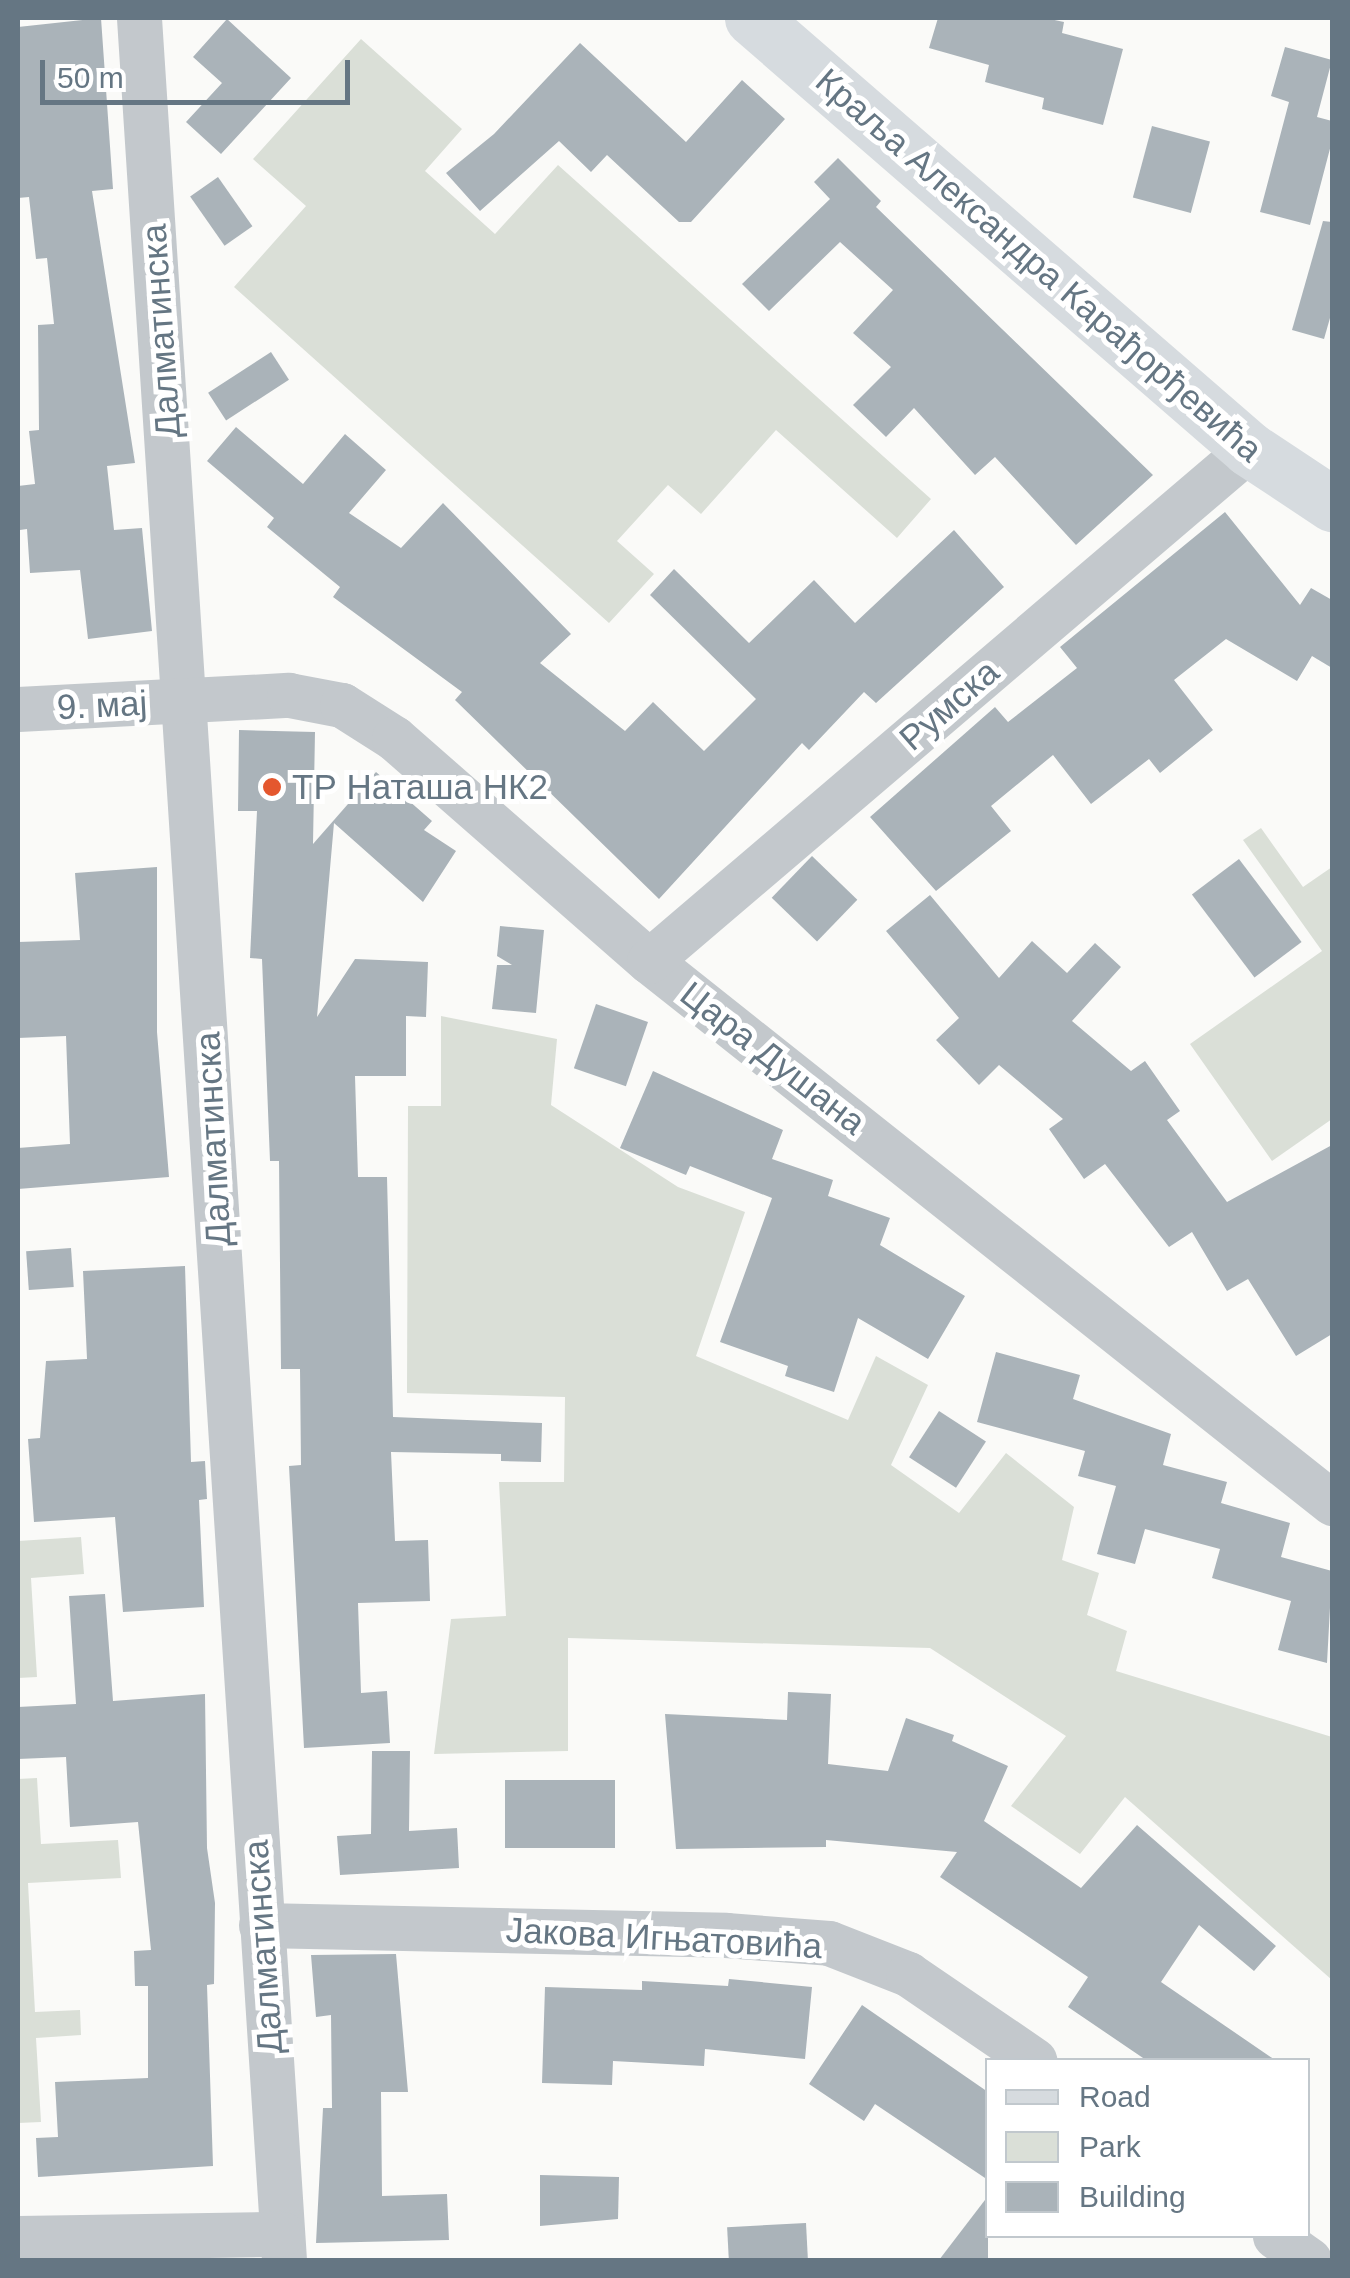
<!DOCTYPE html>
<html>
<head>
<meta charset="utf-8">
<style>
  body { margin:0 }
  #map { position:relative; width:1350px; height:2278px; overflow:hidden; background:#fafaf8; font-family:Helvetica,sans-serif }
  div>[style] { position:absolute }
  [style*='--x'] { left:calc(var(--x)*1px); top:calc(var(--y)*1px); width:calc(var(--w)*1px); rotate:calc(var(--a)*1deg) }
  .green>* { inset:0; background:#dadfd7 }
  .building>* { inset:0; background:#aab3b9; transform-origin:0 0 }
  .street>* { height:45px; margin:-22.5px; padding:0 22.5px; transform-origin:22.5px; border-radius:22.5px; background:#c3c8cc }
  .secondary>* { height:55px; margin:-27.5px; padding:0 27.5px; transform-origin:27.5px; border-radius:27.5px; background:#d6dbdf }
  .dots>* { width:28px; height:28px; translate:-50% -50%; box-sizing:border-box; border:5px solid #fff; border-radius:50% }
  span { translate:-50% -50%; white-space:nowrap; text-align:center; line-height:1.15; -webkit-text-stroke:10px #fff; paint-order:stroke }
  .street-label { font-size:35px; color:#657683 }
  .poi-label { font-size:35px; color:#657683 }
  .left { translate:0 -50%; text-align:left }
  .frame { position:absolute; inset:0; border:20px solid #657683; pointer-events:none }
  .legend { position:absolute; left:985px; top:2058px; width:325px; height:180px; box-sizing:border-box; background:#fff; border:2px solid #c1c8cd; margin:0; padding:12px 18px; list-style:none; font-size:30px; color:#657683 }
  .legend li { display:flex; align-items:center; gap:20px; height:50px }
  .legend b { width:50px; border:2px solid #c1c8cd }
  .scale { position:absolute; left:40px; top:60px; width:310px; height:45px; box-sizing:border-box; border:5px solid #657683; border-top:0; padding-left:12px; font-size:30px; line-height:35px; white-space:nowrap; color:#657683; -webkit-text-stroke:8px #fff; paint-order:stroke }
</style>
</head>
<body>
<div id="map">
  <div class="green">
    <i style="clip-path:polygon(361px 39px,462px 129px,425px 171px,495px 234px,558px 165px,931px 499px,897px 538px,776px 430px,701px 514px,668px 485px,617px 541px,654px 574px,609px 623px,234px 287px,306px 206px,253px 159px)"></i>
    <i style="clip-path:polygon(1261px 828px,1303px 887px,1332px 867px,1332px 1119px,1272px 1161px,1190px 1044px,1322px 951px,1243px 840px)"></i>
    <i style="clip-path:polygon(441px 1016px,557px 1039px,551px 1105px,678px 1187px,745px 1212px,696px 1356px,848px 1420px,876px 1356px,928px 1385px,891px 1465px,959px 1513px,1006px 1453px,1074px 1507px,1062px 1560px,1099px 1573px,1087px 1615px,1127px 1631px,1116px 1671px,1332px 1737px,1332px 1980px,1125px 1797px,1080px 1854px,1011px 1806px,1066px 1736px,930px 1648px,568px 1638px,568px 1751px,434px 1754px,451px 1619px,506px 1616px,499px 1482px,564px 1482px,565px 1397px,407px 1393px,408px 1106px,441px 1106px)"></i>
    <i style="clip-path:polygon(81px 1537px,84px 1574px,31px 1578px,37px 1677px,18px 1678px,18px 1541px)"></i>
    <i style="clip-path:polygon(37px 1778px,41px 1844px,118px 1840px,121px 1878px,28px 1883px,35px 2012px,80px 2010px,81px 2035px,36px 2038px,41px 2122px,18px 2123px,18px 1779px)"></i>
  </div>
  <div class="building">
    <i style="clip-path:polygon(101px 18px,113px 189px,92px 191px,135px 463px,107px 466px,114px 530px,142px 528px,152px 631px,88px 639px,80px 570px,30px 573px,27px 529px,20px 530px,18px 486px,35px 484px,29px 431px,39px 430px,38px 325px,54px 324px,47px 258px,36px 259px,29px 197px,18px 198px,18px 27px)"></i>
    <i style="clip-path:polygon(938px 18px,1045px 18px,1064px 22px,1062px 33px,1123px 49px,1103px 125px,1042px 109px,1044px 98px,985px 82px,989px 65px,929px 48px)"></i>
    <i style="clip-path:polygon(227px 19px,291px 78px,221px 154px,186px 122px,222px 83px,193px 57px)"></i>
    <i style="clip-path:polygon(580px 43px,686px 142px,742px 80px,785px 119px,691px 222px,679px 222px,607px 155px,591px 172px,559px 141px,480px 211px,446px 173px,494px 134px)"></i>
    <i style="clip-path:polygon(1285px 47px,1332px 60px,1317px 117px,1332px 121px,1332px 141px,1310px 225px,1260px 212px,1289px 102px,1271px 96px)"></i>
    <i style="left:1152px;top:126px;width:60px;height:74px;rotate:15deg"></i>
    <i style="clip-path:polygon(838px 158px,881px 201px,876px 207px,1153px 475px,1076px 545px,995px 457px,975px 475px,914px 408px,886px 437px,853px 405px,891px 367px,853px 333px,893px 290px,840px 242px,769px 311px,742px 284px,830px 199px,814px 182px)"></i>
    <i style="left:218px;top:177px;width:60px;height:34px;rotate:55deg"></i>
    <i style="clip-path:polygon(1323px 221px,1332px 222px,1332px 311px,1324px 339px,1292px 330px)"></i>
    <i style="left:271px;top:352px;width:33px;height:75px;rotate:57deg"></i>
    <i style="clip-path:polygon(236px 427px,303px 484px,345px 434px,386px 470px,349px 513px,401px 548px,443px 503px,571px 634px,540px 663px,625px 731px,653px 702px,704px 751px,756px 699px,650px 595px,674px 569px,749px 643px,814px 580px,855px 623px,954px 530px,1004px 587px,876px 703px,864px 692px,809px 750px,802px 743px,659px 899px,455px 700px,462px 692px,333px 597px,340px 587px,267px 527px,274px 518px,207px 461px)"></i>
    <i style="clip-path:polygon(1225px 512px,1300px 605px,1311px 588px,1332px 600px,1332px 668px,1312px 656px,1297px 681px,1226px 639px,1174px 680px,1213px 730px,1160px 773px,1149px 759px,1091px 804px,1053px 755px,991px 806px,1011px 831px,936px 891px,870px 817px,995px 707px,1008px 722px,1077px 668px,1060px 647px)"></i>
    <i style="clip-path:polygon(239px 730px,315px 732px,313px 844px,376px 772px,432px 821px,424px 830px,456px 851px,423px 902px,334px 823px,317px 1017px,355px 959px,428px 962px,426px 1017px,406px 1016px,406px 1076px,355px 1076px,358px 1177px,387px 1177px,393px 1417px,542px 1423px,541px 1462px,501px 1461px,501px 1454px,391px 1452px,395px 1541px,428px 1540px,430px 1601px,358px 1603px,361px 1693px,387px 1691px,390px 1743px,304px 1748px,289px 1466px,301px 1465px,300px 1369px,281px 1369px,279px 1161px,270px 1161px,262px 959px,250px 958px,257px 811px,238px 811px)"></i>
    <i style="left:812px;top:856px;width:63px;height:58px;rotate:44deg"></i>
    <i style="left:1239px;top:859px;width:104px;height:59px;rotate:53deg"></i>
    <i style="clip-path:polygon(157px 867px,157px 1032px,169px 1177px,18px 1189px,18px 1148px,70px 1144px,66px 1036px,18px 1038px,18px 942px,80px 940px,75px 873px)"></i>
    <i style="clip-path:polygon(930px 895px,999px 978px,1032px 941px,1067px 973px,1095px 943px,1121px 967px,1072px 1021px,1131px 1071px,1145px 1061px,1180px 1111px,1167px 1120px,1227px 1202px,1332px 1145px,1332px 1334px,1296px 1356px,1248px 1279px,1227px 1291px,1192px 1232px,1169px 1247px,1105px 1164px,1084px 1179px,1049px 1129px,1063px 1119px,999px 1065px,979px 1085px,936px 1040px,959px 1018px,886px 931px)"></i>
    <i style="clip-path:polygon(500px 926px,544px 930px,536px 1013px,492px 1009px,497px 965px,512px 965px,497px 956px)"></i>
    <i style="left:596px;top:1004px;width:55px;height:68px;rotate:19deg"></i>
    <i style="clip-path:polygon(653px 1071px,783px 1130px,772px 1159px,833px 1180px,828px 1196px,890px 1218px,880px 1245px,965px 1296px,928px 1359px,858px 1318px,834px 1392px,785px 1376px,788px 1366px,720px 1342px,772px 1198px,690px 1166px,686px 1175px,620px 1148px)"></i>
    <i style="left:71px;top:1248px;width:39px;height:45px;rotate:86deg"></i>
    <i style="clip-path:polygon(185px 1266px,191px 1462px,205px 1461px,207px 1499px,199px 1500px,204px 1607px,123px 1612px,115px 1517px,34px 1522px,28px 1439px,40px 1438px,46px 1361px,87px 1359px,83px 1271px)"></i>
    <i style="clip-path:polygon(996px 1352px,1080px 1375px,1073px 1399px,1171px 1434px,1163px 1465px,1227px 1482px,1221px 1503px,1290px 1523px,1281px 1557px,1332px 1571px,1327px 1663px,1278px 1650px,1291px 1601px,1212px 1578px,1220px 1549px,1145px 1529px,1135px 1564px,1097px 1554px,1116px 1486px,1078px 1476px,1085px 1451px,977px 1422px)"></i>
    <i style="left:939px;top:1411px;width:56px;height:55px;rotate:33deg"></i>
    <i style="clip-path:polygon(105px 1594px,113px 1701px,205px 1694px,207px 1848px,215px 1903px,214px 1984px,207px 1985px,213px 2166px,38px 2177px,36px 2138px,58px 2137px,55px 2082px,148px 2078px,148px 1986px,135px 1986px,134px 1951px,151px 1950px,138px 1822px,70px 1827px,66px 1757px,18px 1759px,18px 1707px,76px 1704px,69px 1596px)"></i>
    <i style="clip-path:polygon(788px 1692px,831px 1694px,828px 1764px,888px 1771px,906px 1718px,954px 1735px,952px 1741px,1008px 1766px,984px 1821px,1081px 1888px,1137px 1825px,1276px 1946px,1254px 1971px,1199px 1925px,1161px 1982px,1275px 2060px,1146px 2060px,1068px 2007px,1088px 1977px,940px 1877px,957px 1852px,826px 1840px,826px 1847px,676px 1849px,665px 1714px,787px 1720px)"></i>
    <i style="clip-path:polygon(372px 1751px,410px 1751px,409px 1831px,457px 1828px,459px 1868px,340px 1875px,337px 1836px,371px 1834px)"></i>
    <i style="left:505px;top:1780px;width:110px;height:68px"></i>
    <i style="clip-path:polygon(396px 1954px,408px 2092px,381px 2092px,382px 2196px,447px 2194px,449px 2240px,316px 2243px,323px 2108px,332px 2108px,331px 2015px,316px 2017px,311px 1955px)"></i>
    <i style="clip-path:polygon(729px 1979px,812px 1987px,805px 2059px,705px 2049px,704px 2066px,613px 2061px,612px 2085px,542px 2083px,545px 1987px,642px 1990px,642px 1981px,728px 1986px)"></i>
    <i style="clip-path:polygon(862px 2005px,988px 2092px,988px 2180px,875px 2104px,864px 2121px,809px 2084px)"></i>
    <i style="clip-path:polygon(540px 2175px,619px 2177px,618px 2219px,540px 2226px)"></i>
    <i style="clip-path:polygon(988px 2196px,988px 2260px,939px 2260px)"></i>
    <i style="left:806px;top:2223px;width:37px;height:79px;rotate:87deg"></i>
  </div>
  <div class="street">
    <i style="--x:139;--y:18;--w:2247;--a:86.3"></i>
    <i style="--x:18;--y:709;--w:271;--a:-3"></i>
    <i style="--x:289;--y:695;--w:54;--a:10.7"></i>
    <i style="--x:342;--y:705;--w:62;--a:32.4"></i>
    <i style="--x:394;--y:738;--w:339;--a:41.2"></i>
    <i style="--x:649;--y:961;--w:872;--a:38.43"></i>
    <i style="--x:649;--y:961;--w:789;--a:-40.48"></i>
    <i style="--x:261;--y:1925;--w:465;--a:1.2"></i>
    <i style="--x:726;--y:1935;--w:103;--a:4.4"></i>
    <i style="--x:829;--y:1943;--w:85;--a:21.4"></i>
    <i style="--x:908;--y:1974;--w:153;--a:34.3"></i>
    <i style="--x:1275;--y:2236;--w:42;--a:35.2"></i>
    <i style="--x:18;--y:2238;--w:264;--a:-0.9"></i>
  </div>
  <div class="secondary">
    <i style="--x:752;--y:18;--w:658;--a:40.93"></i>
    <i style="--x:1249;--y:449;--w:100;--a:33.5"></i>
  </div>
  <div class="dots">
    <i style="left:272px;top:787px;background:#e4572e"></i>
  </div>
  <div class="street-label">
    <span style="left:1039px;top:265px;rotate:41deg">Краља Александра Карађорђевића</span>
    <span style="left:161px;top:331px;rotate:-94deg">Далматинска</span>
    <span style="left:102px;top:705px;rotate:-3deg">9. мај</span>
    <span style="left:949px;top:705px;rotate:-41deg">Румска</span>
    <span style="left:773px;top:1058px;rotate:38deg">Цара Душана</span>
    <span style="left:213px;top:1139px;rotate:-93deg">Далматинска</span>
    <span style="left:664px;top:1938px;rotate:3deg">Јакова Игњатовића</span>
    <span style="left:263px;top:1947px;rotate:-94deg">Далматинска</span>
  </div>
  <div class="poi-label">
    <span class="left" style="left:292px;top:787px">ТР Наташа НК2</span>
  </div>
  <div class="frame"></div>
  <ul class="legend">
  <li><b style="height:12px;background:#d6dbdf"></b>Road</li>
  <li><b style="height:28px;background:#dadfd7"></b>Park</li>
  <li><b style="height:28px;background:#aab3b9"></b>Building</li>
  </ul>
  <div class="scale">50 m</div>
</div>
</body>
</html>
